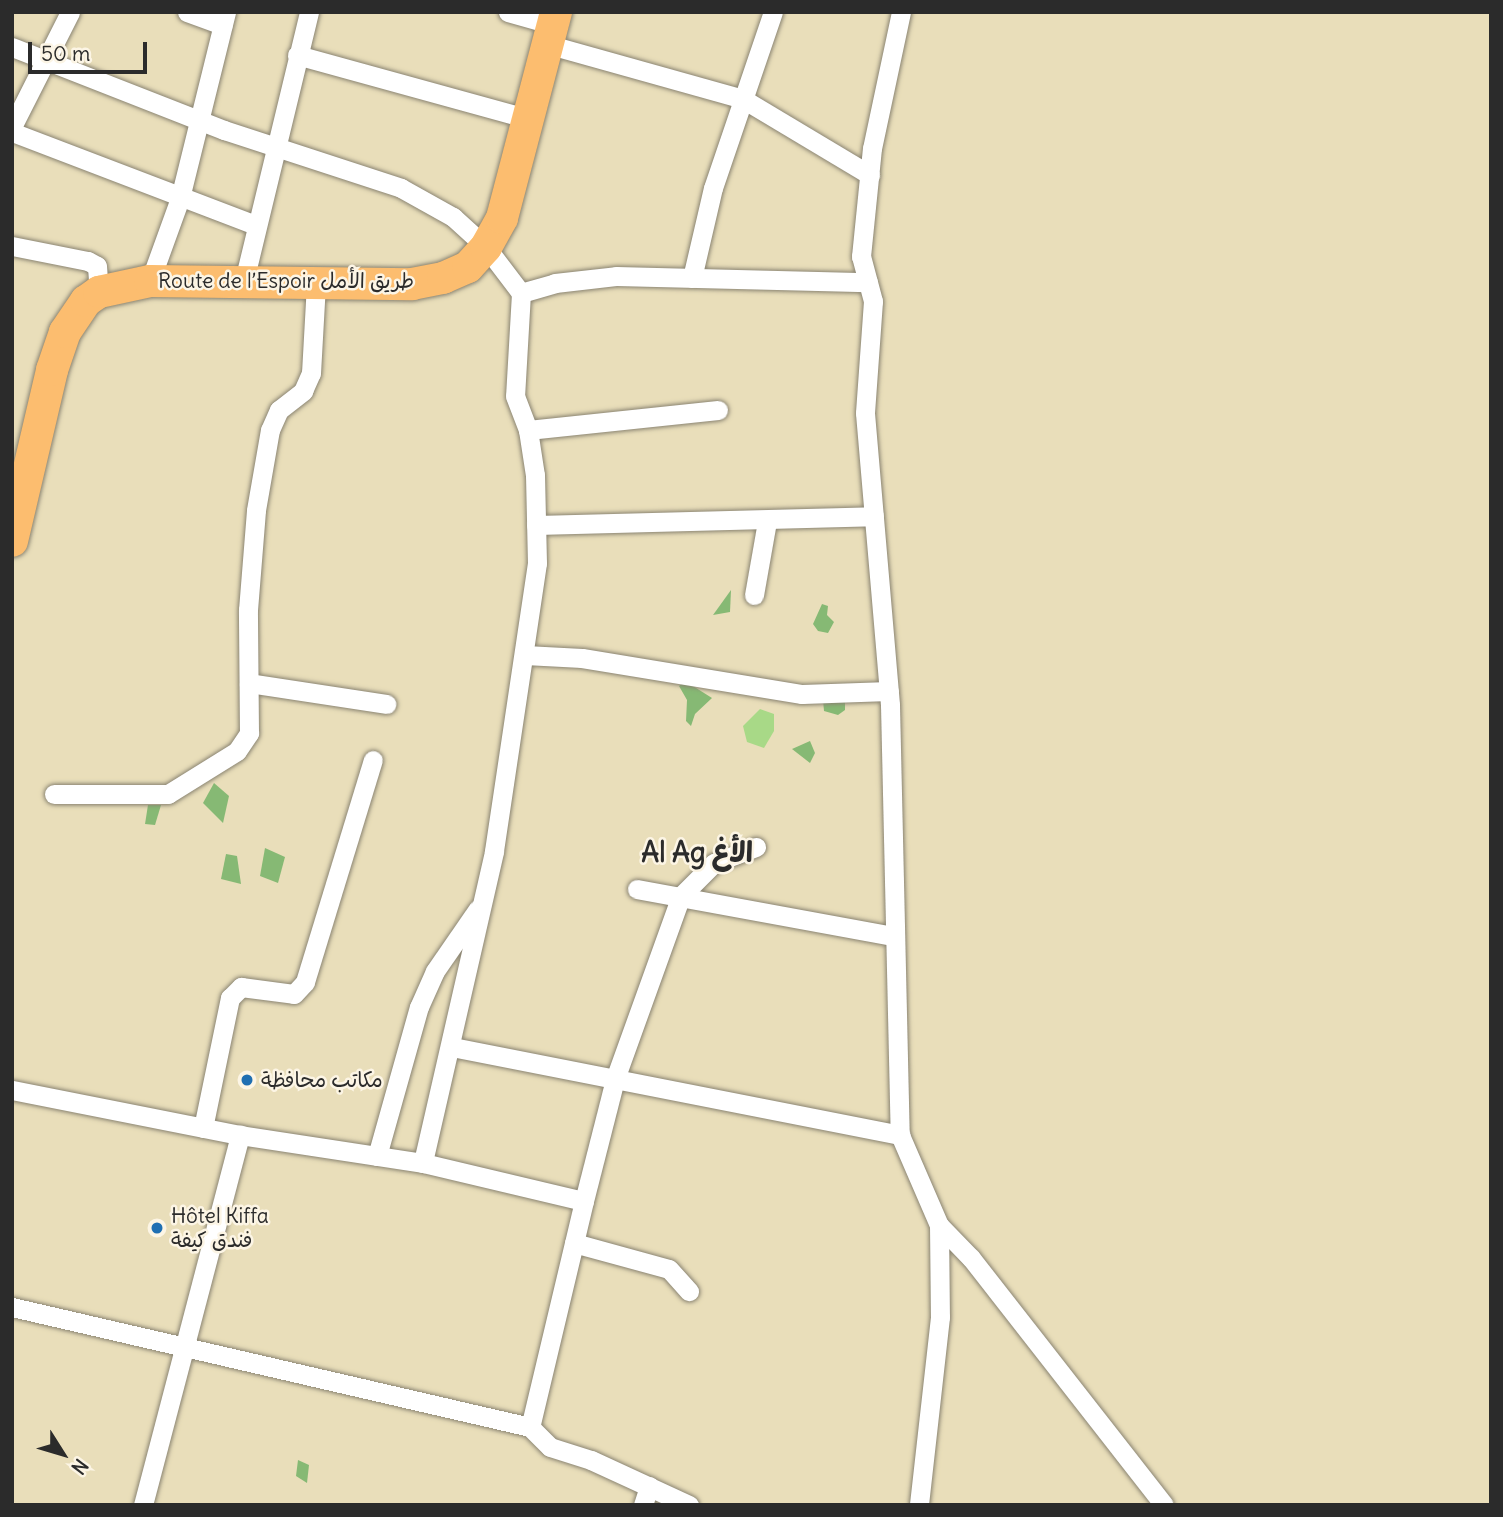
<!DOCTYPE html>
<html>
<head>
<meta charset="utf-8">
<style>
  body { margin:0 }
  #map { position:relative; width:1503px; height:1517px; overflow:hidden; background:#e9deba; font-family:Delius,"Playpen Sans Arabic",sans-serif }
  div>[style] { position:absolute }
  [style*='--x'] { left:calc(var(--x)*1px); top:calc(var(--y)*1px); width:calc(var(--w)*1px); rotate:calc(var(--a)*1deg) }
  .green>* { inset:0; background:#a8d987 }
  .forest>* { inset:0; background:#86b974 }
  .roads { filter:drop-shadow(0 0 2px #8a8472) drop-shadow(0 0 2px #8a8472) }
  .minor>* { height:19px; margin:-9.5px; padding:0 9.5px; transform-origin:9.5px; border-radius:9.5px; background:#fff }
  .trunk>* { height:32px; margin:-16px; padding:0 16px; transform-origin:16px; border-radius:16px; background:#fcbd6f }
  .dots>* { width:19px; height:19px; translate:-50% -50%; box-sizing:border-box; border:4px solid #fcf5e5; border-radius:50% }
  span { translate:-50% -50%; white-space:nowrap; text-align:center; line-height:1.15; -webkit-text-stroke:5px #fcf5e5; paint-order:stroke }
  .street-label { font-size:21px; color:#2b2b2b }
  .poi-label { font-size:21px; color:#2b2b2b }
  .left { translate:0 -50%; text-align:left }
  .district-label { font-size:28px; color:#2b2b2b; font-weight:700 }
  .frame { position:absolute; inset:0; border:14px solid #2b2b2b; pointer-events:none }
  .north { position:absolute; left:28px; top:1419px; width:70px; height:70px; -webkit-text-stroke:5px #fcf5e5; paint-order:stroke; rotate:127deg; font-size:19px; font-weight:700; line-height:28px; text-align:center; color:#2b2b2b }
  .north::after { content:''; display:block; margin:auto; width:24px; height:32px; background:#2b2b2b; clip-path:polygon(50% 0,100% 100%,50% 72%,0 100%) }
  .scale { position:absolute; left:28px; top:42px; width:119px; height:32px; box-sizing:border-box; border:4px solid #2b2b2b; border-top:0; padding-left:9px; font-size:21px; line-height:24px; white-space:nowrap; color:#2b2b2b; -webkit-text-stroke:5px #fcf5e5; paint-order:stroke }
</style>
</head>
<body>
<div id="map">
  <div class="green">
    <i style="clip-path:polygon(760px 709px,774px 714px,774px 731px,764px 748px,747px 742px,743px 726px)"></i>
  </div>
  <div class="forest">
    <i style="clip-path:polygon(731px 590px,730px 612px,713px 615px)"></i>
    <i style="clip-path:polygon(822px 604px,828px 606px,827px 615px,834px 622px,828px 633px,818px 631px,813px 624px)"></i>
    <i style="clip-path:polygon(685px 681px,712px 698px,695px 714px,691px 726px,686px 721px,687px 700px,679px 686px)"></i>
    <i style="clip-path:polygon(845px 699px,845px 710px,838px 715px,824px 711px,823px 700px)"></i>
    <i style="clip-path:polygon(810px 741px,815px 753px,810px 763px,792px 749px)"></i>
    <i style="clip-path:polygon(214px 783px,229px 796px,223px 823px,203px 803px)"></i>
    <i style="clip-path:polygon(148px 805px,161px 805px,155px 825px,145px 824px)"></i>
    <i style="clip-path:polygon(265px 848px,285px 857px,278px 883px,260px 876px)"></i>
    <i style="clip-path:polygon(226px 854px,237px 856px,241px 884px,221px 879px)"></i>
    <i style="clip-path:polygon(298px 1460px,309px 1465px,307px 1483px,296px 1476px)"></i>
  </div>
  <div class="roads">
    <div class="minor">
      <i style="--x:187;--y:12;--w:38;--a:20"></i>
      <i style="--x:508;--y:12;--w:48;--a:15.8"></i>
      <i style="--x:901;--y:12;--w:139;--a:102"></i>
      <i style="--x:872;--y:148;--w:109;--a:95.8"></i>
      <i style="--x:861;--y:256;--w:47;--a:75.1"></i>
      <i style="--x:873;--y:301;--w:112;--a:94.1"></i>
      <i style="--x:865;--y:413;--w:293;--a:85.1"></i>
      <i style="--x:890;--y:705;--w:430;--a:88.7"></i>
      <i style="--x:900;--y:1135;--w:98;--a:66.6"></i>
      <i style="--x:939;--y:1225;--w:92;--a:89.4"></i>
      <i style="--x:940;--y:1317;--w:189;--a:96.4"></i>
      <i style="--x:550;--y:45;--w:200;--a:15.6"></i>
      <i style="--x:743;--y:99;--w:148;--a:30.9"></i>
      <i style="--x:12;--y:47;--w:228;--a:21.4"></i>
      <i style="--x:224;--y:130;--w:186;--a:18.1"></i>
      <i style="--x:401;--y:188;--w:60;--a:29.1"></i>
      <i style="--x:453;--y:217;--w:45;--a:42.3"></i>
      <i style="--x:486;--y:247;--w:58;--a:52.7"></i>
      <i style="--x:521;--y:293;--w:103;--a:93.3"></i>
      <i style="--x:515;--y:396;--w:36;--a:69"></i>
      <i style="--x:528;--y:430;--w:46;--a:81.2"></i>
      <i style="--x:535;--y:475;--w:88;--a:88.7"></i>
      <i style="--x:537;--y:563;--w:292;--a:98.5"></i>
      <i style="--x:494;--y:852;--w:319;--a:102.9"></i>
      <i style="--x:297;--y:55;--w:242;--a:15.4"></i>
      <i style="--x:12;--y:127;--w:129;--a:-63.2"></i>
      <i style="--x:12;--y:132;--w:261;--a:20.9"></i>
      <i style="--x:12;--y:246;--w:77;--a:11.2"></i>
      <i style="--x:88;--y:261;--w:10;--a:29"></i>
      <i style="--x:97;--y:266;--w:26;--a:86"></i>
      <i style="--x:692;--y:278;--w:92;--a:-76.9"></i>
      <i style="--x:713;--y:188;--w:186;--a:-71.2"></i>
      <i style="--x:150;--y:281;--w:88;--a:-70.1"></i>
      <i style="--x:180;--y:198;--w:192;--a:-76.1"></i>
      <i style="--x:243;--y:285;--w:281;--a:-76.4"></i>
      <i style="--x:521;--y:293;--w:35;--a:-16"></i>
      <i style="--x:555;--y:283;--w:61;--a:-6.5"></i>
      <i style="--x:616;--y:276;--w:252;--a:1.4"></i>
      <i style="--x:528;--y:430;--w:191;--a:-6"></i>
      <i style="--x:536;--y:525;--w:338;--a:-1.5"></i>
      <i style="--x:754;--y:595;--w:75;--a:-80"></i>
      <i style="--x:525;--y:655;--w:57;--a:3"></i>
      <i style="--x:582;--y:658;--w:223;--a:9.3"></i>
      <i style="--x:802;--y:694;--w:87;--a:-2"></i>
      <i style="--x:249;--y:683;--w:139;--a:8.7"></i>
      <i style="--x:54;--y:794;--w:114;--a:0"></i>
      <i style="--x:168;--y:794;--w:81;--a:-31.9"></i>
      <i style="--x:237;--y:751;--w:22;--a:-56"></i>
      <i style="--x:249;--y:733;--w:123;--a:-90.5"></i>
      <i style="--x:248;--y:610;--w:100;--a:-85.4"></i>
      <i style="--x:256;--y:510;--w:81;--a:-80.1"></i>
      <i style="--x:270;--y:430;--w:22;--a:-66"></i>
      <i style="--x:279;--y:410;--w:31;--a:-38"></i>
      <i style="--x:303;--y:391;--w:20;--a:-66"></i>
      <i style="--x:311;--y:373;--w:89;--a:-86.8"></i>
      <i style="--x:637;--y:889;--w:261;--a:10.4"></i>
      <i style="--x:452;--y:1047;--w:457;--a:11.1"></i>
      <i style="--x:12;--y:1090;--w:232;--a:11.2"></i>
      <i style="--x:240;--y:1135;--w:185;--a:8.7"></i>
      <i style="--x:423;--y:1163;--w:165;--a:13.3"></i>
      <i style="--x:584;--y:1201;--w:232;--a:103.4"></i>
      <i style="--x:530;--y:1427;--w:28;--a:45"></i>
      <i style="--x:550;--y:1447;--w:43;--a:17.6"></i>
      <i style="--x:591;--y:1460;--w:108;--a:24.7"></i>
      <i style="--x:203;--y:1128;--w:133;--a:-78.3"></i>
      <i style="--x:230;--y:998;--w:16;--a:-45"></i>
      <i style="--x:241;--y:987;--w:53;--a:7.5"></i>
      <i style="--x:294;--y:994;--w:16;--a:-47"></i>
      <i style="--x:305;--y:982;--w:232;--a:-73"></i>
      <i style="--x:377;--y:1156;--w:155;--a:-74.3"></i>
      <i style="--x:419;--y:1007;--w:39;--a:-66"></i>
      <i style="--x:435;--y:971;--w:75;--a:-55.3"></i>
      <i style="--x:584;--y:1201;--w:126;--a:-75.7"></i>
      <i style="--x:615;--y:1079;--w:195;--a:-70.2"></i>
      <i style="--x:681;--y:896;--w:47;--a:-45"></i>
      <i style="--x:714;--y:863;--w:45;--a:-20.9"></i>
      <i style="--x:939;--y:1225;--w:46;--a:45.9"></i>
      <i style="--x:971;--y:1258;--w:313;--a:52"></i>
      <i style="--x:574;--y:1243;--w:98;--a:15.3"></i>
      <i style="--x:669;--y:1269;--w:30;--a:48"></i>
      <i style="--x:12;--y:1307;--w:532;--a:13.04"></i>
      <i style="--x:143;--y:1505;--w:383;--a:-75.3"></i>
      <i style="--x:643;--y:1505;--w:20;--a:-72"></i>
    </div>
    <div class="trunk">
      <i style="--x:12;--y:541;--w:176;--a:-76.8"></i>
      <i style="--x:52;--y:370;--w:40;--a:-71.1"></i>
      <i style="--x:65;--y:332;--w:37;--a:-56"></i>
      <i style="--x:86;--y:301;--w:16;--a:-35"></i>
      <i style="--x:99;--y:292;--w:52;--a:-12.2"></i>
      <i style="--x:150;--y:281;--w:262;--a:0.7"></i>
      <i style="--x:412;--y:284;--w:32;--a:-11"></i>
      <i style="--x:443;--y:278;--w:27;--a:-24"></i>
      <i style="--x:468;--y:267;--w:27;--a:-48"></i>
      <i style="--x:486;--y:247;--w:33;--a:-61"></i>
      <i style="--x:502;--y:218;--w:213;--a:-75.3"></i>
    </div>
  </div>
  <div class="dots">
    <i style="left:247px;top:1080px;background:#1f6fb2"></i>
    <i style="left:157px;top:1228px;background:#1f6fb2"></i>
  </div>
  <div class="street-label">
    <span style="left:286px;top:281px">Route de l’Espoir طريق الأمل</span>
  </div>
  <div class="poi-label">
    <span class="left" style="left:261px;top:1080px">مكاتب محافظة</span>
    <span class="left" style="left:171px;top:1228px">Hôtel Kiffa<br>فندق كيفة</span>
  </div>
  <div class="district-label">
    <span style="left:697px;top:852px">Al Ag الأغ</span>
  </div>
  <div class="frame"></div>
  <div class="north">N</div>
  <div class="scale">50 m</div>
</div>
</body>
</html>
